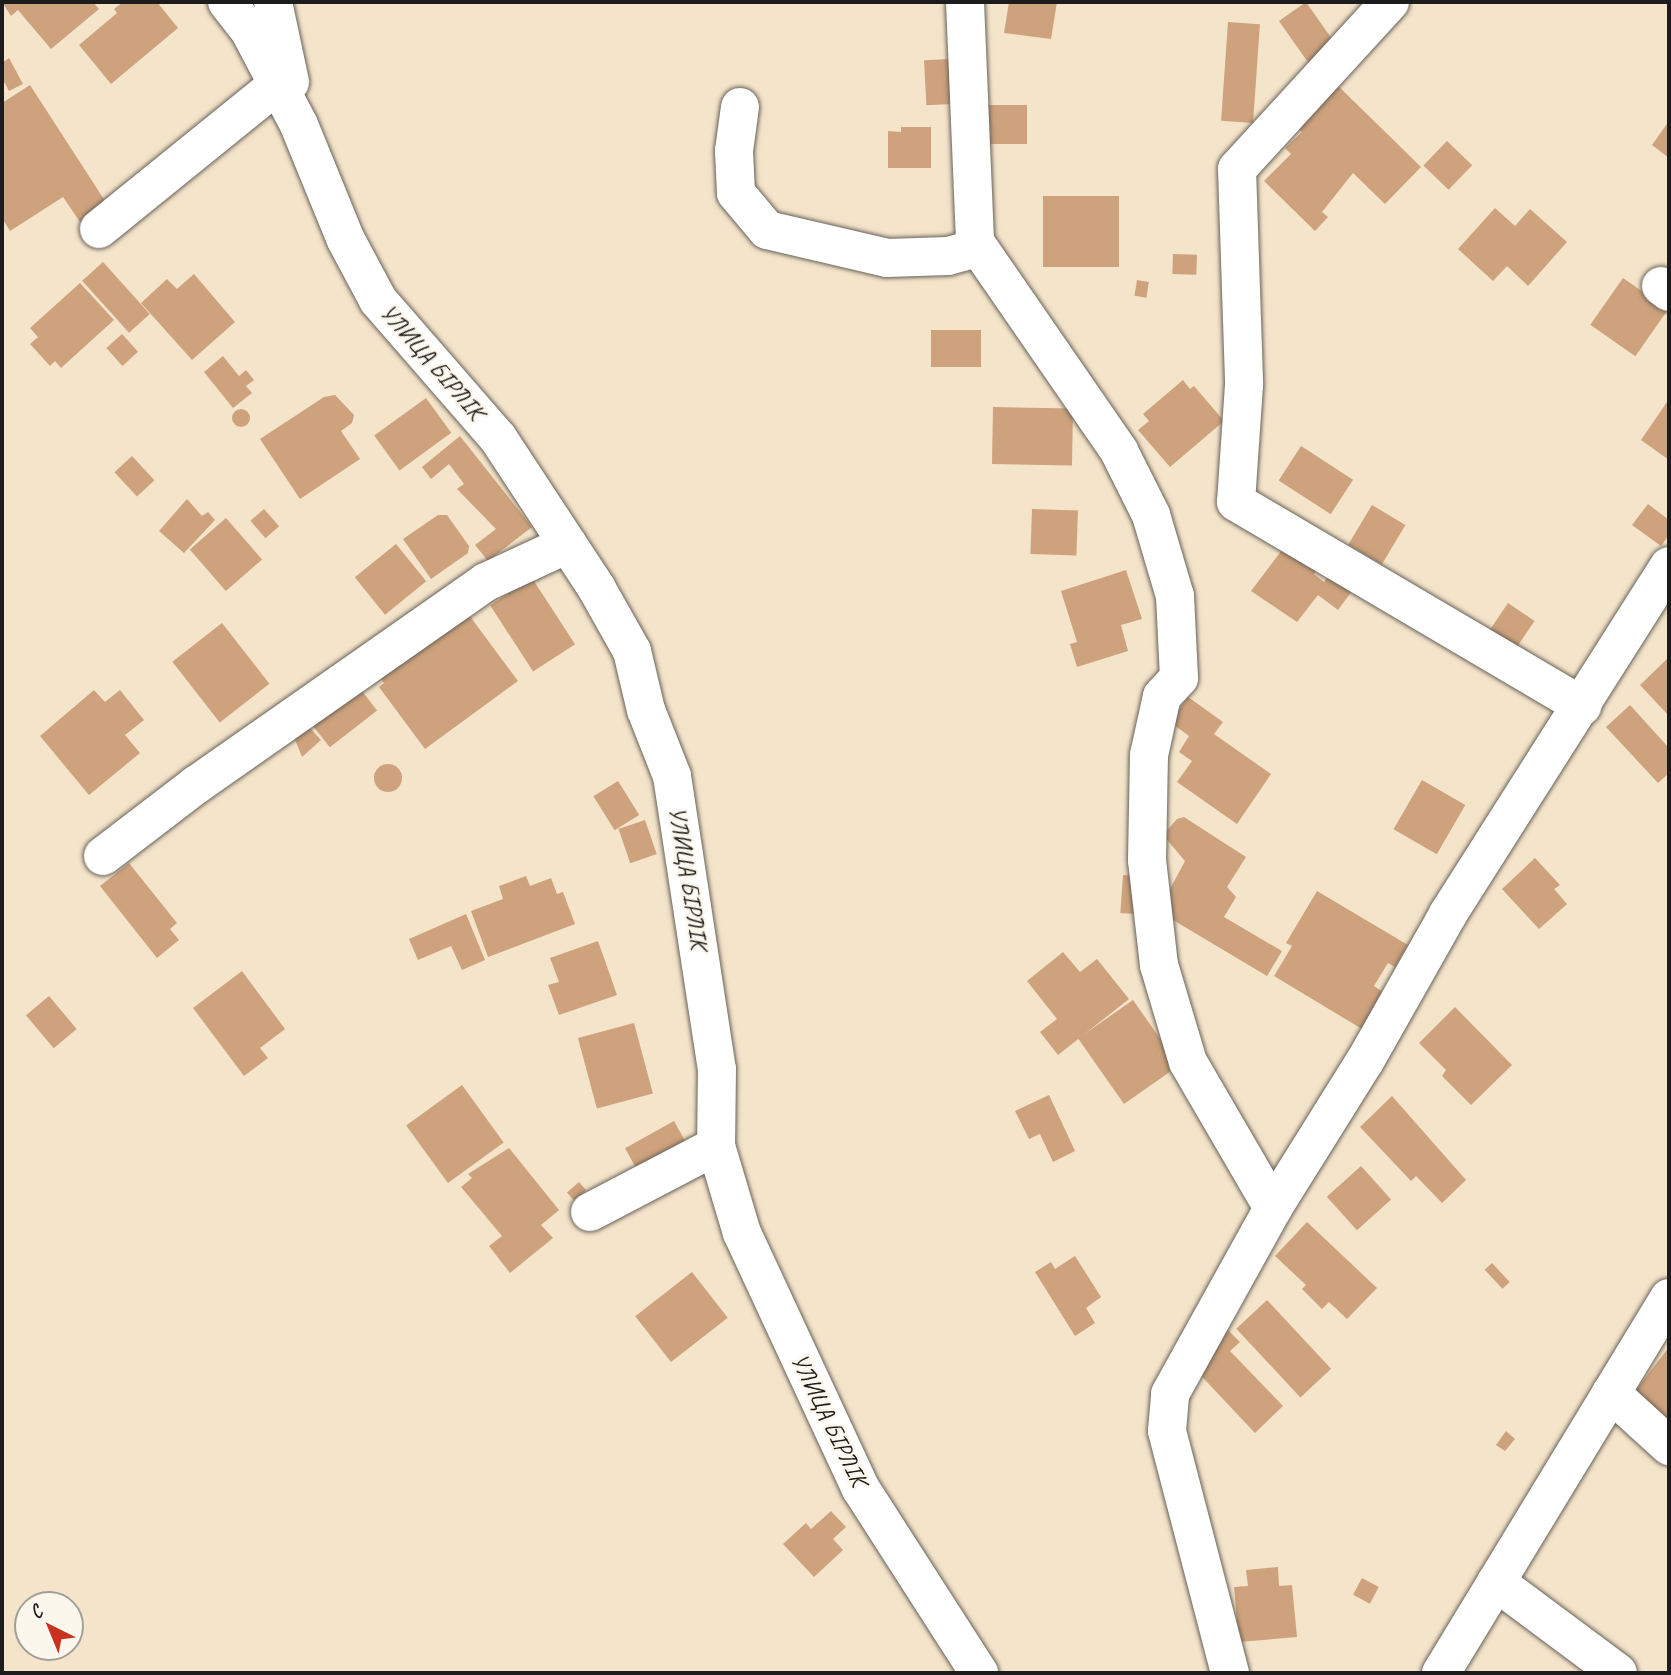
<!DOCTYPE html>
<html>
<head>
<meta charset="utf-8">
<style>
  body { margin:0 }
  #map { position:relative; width:1671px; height:1675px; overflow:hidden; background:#f4e4ca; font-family:Caveat,sans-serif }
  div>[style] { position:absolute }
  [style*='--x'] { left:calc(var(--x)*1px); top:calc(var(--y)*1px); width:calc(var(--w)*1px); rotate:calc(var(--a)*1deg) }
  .building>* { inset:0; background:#cea27c; transform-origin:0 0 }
  .round { border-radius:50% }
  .roads { filter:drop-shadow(0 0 2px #686259) drop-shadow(0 0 2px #686259) }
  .minor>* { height:38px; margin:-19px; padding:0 19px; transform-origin:19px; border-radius:19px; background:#fff }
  span { translate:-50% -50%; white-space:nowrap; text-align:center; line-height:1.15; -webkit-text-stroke:5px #fbf7ec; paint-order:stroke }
  .street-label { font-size:24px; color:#1c1c1c }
  .frame { position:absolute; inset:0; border:4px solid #1c1c1c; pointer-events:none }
  .north { position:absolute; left:14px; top:1591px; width:70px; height:70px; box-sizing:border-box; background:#fbf7ec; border:2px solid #a29f99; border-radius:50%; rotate:317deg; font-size:19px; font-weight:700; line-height:28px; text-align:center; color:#1c1c1c }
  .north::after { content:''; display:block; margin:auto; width:24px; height:32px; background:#c8321e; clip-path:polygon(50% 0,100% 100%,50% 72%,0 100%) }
</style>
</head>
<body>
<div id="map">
  <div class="building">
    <i style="clip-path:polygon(2px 2px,93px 2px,99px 9px,51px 49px,18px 10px,11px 16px)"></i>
    <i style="clip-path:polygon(123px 2px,157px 2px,178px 28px,111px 84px,79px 45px,117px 13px,114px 9px)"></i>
    <i style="clip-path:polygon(1009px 2px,1057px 2px,1051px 39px,1004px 33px)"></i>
    <i style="left:1306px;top:2px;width:60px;height:33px;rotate:55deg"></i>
    <i style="left:1228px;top:22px;width:32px;height:99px;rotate:4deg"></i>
    <i style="clip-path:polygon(9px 58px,23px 84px,9px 91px,2px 78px,2px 63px)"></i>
    <i style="left:950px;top:59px;width:45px;height:26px;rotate:87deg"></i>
    <i style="clip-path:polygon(1329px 77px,1421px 167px,1385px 204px,1353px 173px,1322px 212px,1328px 217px,1315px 231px,1264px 181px,1291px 154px,1285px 148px,1302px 132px,1291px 122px)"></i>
    <i style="clip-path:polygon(30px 85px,107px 204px,80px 222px,63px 197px,10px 231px,2px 218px,2px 103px)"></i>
    <i style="left:984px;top:105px;width:43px;height:39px"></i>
    <i style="clip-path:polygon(1669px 121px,1669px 158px,1652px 145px)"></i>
    <i style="clip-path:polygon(901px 127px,931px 127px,931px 168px,888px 168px,888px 131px,901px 132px)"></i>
    <i style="left:1447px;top:141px;width:35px;height:34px;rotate:44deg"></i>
    <i style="left:1043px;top:196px;width:76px;height:71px"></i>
    <i style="clip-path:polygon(1495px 208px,1515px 226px,1530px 209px,1567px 242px,1528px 286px,1507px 266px,1493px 281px,1458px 249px)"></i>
    <i style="left:1173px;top:254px;width:24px;height:20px;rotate:2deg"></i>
    <i style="left:103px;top:262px;width:70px;height:28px;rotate:48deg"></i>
    <i style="clip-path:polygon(194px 274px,235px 322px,192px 360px,141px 303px,167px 279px,177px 289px)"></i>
    <i style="left:1623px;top:278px;width:55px;height:57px;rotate:35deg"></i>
    <i style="left:1137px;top:280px;width:12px;height:16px;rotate:9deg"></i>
    <i style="clip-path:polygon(80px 283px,114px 320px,61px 368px,55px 361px,50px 366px,30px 344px,38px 337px,30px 328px)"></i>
    <i style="left:931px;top:330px;width:50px;height:37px"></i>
    <i style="left:122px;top:334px;width:24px;height:21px;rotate:48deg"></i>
    <i style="clip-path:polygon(223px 356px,239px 376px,246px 370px,254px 380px,246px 386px,252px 393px,233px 408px,204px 372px)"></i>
    <i style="clip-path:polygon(1183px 380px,1190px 389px,1194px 386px,1224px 421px,1170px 467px,1138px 430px,1149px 421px,1143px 414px)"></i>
    <i style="clip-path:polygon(335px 395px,354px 415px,352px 423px,341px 431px,360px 459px,300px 499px,260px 439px,324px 397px)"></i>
    <i style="left:426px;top:398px;width:43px;height:64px;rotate:54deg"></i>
    <i style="clip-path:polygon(1669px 399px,1669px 460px,1641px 440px)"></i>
    <i style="left:993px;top:407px;width:80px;height:57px;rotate:1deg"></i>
    <i class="round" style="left:232px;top:409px;width:18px;height:18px"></i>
    <i style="clip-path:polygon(460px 436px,532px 527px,488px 561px,475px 545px,496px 529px,457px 489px,464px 484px,449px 464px,431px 479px,422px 467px)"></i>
    <i style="left:1301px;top:446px;width:62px;height:41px;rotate:33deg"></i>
    <i style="left:132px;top:456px;width:33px;height:24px;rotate:47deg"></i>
    <i style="clip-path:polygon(187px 499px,202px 516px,208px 512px,215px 520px,184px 553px,159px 531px)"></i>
    <i style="clip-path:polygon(1648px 504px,1669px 520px,1669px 535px,1661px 546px,1632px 525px)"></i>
    <i style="left:1372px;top:505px;width:39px;height:46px;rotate:31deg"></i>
    <i style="left:264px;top:509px;width:23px;height:18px;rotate:49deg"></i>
    <i style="left:1032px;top:509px;width:46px;height:45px;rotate:2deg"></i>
    <i style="clip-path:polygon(438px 515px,447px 515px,469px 546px,468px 553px,431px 579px,403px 539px)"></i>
    <i style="left:226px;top:518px;width:55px;height:48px;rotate:49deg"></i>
    <i style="left:396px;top:544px;width:48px;height:53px;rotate:51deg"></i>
    <i style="clip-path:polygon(1285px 546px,1321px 565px,1314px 574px,1324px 582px,1333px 570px,1355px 587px,1338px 610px,1318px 595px,1297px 622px,1251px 591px)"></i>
    <i style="clip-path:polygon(1126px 570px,1142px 619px,1121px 625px,1128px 651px,1077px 667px,1070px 644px,1077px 642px,1061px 591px)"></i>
    <i style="left:532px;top:578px;width:79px;height:50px;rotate:57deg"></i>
    <i style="left:1508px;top:603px;width:32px;height:42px;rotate:34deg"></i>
    <i style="clip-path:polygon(466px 611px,518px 681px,425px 749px,379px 687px,384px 683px,378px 675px)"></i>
    <i style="left:222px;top:623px;width:77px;height:63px;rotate:52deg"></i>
    <i style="clip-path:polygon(1668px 658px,1669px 659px,1669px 716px,1640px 685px)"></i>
    <i style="left:358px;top:686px;width:31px;height:60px;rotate:52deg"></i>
    <i style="clip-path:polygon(94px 690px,105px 702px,120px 690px,144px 720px,125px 735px,140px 753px,89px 795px,40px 736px)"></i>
    <i style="clip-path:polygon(1188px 697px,1223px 722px,1214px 734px,1271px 774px,1237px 824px,1177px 782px,1192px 761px,1179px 752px,1189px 736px,1170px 722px)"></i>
    <i style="clip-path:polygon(1630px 705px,1669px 748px,1669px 773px,1658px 783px,1606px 727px)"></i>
    <i style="clip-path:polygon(307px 725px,321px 740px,302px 757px,294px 737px)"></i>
    <i class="round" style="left:374px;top:764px;width:28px;height:28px"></i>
    <i style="left:1422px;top:780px;width:50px;height:57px;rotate:30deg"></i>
    <i style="left:618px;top:781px;width:40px;height:29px;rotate:58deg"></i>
    <i style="clip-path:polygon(1184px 817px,1246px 857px,1227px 887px,1236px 897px,1224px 917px,1282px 951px,1267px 976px,1163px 914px,1161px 906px,1185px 861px,1163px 835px,1177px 819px)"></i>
    <i style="left:645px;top:820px;width:36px;height:28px;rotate:71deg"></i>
    <i style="clip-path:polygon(1535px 858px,1560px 885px,1554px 889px,1567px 904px,1539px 929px,1502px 889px)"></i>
    <i style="clip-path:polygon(129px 863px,177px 923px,170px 929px,179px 940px,157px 958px,100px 886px)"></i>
    <i style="left:1123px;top:875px;width:15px;height:38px;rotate:4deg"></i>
    <i style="clip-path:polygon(526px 876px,530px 886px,551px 878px,557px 894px,563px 892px,575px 924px,488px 957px,471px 911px,503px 899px,499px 886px)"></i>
    <i style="clip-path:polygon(1317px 891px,1408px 945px,1395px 967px,1388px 963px,1374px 986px,1384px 993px,1362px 1029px,1274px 976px,1292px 946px,1286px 943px)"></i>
    <i style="clip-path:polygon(466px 914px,485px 960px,462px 970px,451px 946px,418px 960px,409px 939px)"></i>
    <i style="clip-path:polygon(598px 941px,617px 995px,559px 1015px,548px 985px,559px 982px,550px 958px)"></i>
    <i style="clip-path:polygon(1063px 952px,1080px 972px,1097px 959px,1129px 999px,1058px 1055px,1040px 1032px,1057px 1019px,1027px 981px)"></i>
    <i style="clip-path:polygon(242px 971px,285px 1029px,260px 1048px,268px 1058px,244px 1076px,193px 1008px)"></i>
    <i style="left:49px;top:996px;width:43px;height:30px;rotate:50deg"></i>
    <i style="left:1133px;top:1000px;width:80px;height:67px;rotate:55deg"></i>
    <i style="clip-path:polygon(1455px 1007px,1512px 1065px,1471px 1105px,1442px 1076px,1446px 1070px,1419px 1043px)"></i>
    <i style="left:634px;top:1023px;width:73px;height:58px;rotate:75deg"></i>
    <i style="left:462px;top:1085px;width:71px;height:69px;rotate:54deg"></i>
    <i style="clip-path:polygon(1049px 1095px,1075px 1151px,1053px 1162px,1040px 1134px,1029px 1139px,1015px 1111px)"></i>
    <i style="clip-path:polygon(1392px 1096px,1466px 1180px,1442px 1203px,1416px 1176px,1411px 1181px,1360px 1127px)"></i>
    <i style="left:674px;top:1121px;width:25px;height:56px;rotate:61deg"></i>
    <i style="clip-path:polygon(509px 1148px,559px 1210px,541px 1225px,553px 1238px,510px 1273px,489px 1246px,502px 1236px,461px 1187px,472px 1178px,468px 1174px)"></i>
    <i style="left:1361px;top:1166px;width:45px;height:46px;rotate:48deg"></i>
    <i style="left:579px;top:1182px;width:11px;height:16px;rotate:49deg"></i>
    <i style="clip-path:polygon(1307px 1222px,1377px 1288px,1347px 1319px,1329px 1302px,1322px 1309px,1302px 1289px,1306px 1285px,1275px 1256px)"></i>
    <i style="clip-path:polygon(1075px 1256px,1101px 1297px,1086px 1308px,1095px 1323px,1075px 1336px,1035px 1272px,1051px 1262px,1055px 1269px)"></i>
    <i style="left:1492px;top:1263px;width:26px;height:10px;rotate:47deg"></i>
    <i style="left:692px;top:1272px;width:58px;height:72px;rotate:52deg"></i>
    <i style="left:1267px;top:1300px;width:94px;height:42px;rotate:47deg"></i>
    <i style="clip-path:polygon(1228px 1330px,1240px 1342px,1230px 1351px,1283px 1406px,1255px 1433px,1191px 1365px)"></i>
    <i style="clip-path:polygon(1669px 1347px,1669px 1429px,1629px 1399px)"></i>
    <i style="clip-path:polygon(1506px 1431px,1515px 1439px,1505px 1451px,1496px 1445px)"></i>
    <i style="clip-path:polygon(831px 1511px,846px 1527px,833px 1539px,843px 1550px,814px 1577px,783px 1544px,806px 1523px,811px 1529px)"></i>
    <i style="clip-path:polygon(1278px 1567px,1279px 1586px,1292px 1585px,1297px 1637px,1239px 1642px,1234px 1587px,1248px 1586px,1246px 1570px)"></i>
    <i style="left:1362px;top:1578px;width:19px;height:19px;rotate:28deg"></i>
  </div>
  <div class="roads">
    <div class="minor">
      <i style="--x:227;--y:2;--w:36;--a:52"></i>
      <i style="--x:249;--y:30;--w:107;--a:62.2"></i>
      <i style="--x:299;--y:125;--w:124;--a:67.8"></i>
      <i style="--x:346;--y:240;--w:68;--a:61.9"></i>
      <i style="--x:378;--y:300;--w:183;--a:49"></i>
      <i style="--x:498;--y:438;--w:181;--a:56.7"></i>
      <i style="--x:597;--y:589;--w:71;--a:60.6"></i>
      <i style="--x:632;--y:651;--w:61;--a:76.7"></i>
      <i style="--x:646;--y:710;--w:71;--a:68.5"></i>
      <i style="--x:672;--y:776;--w:296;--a:81.3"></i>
      <i style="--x:717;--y:1069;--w:77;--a:90.7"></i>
      <i style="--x:716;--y:1146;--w:91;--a:73.4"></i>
      <i style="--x:742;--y:1233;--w:282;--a:65.1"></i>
      <i style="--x:861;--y:1489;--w:219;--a:57.3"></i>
      <i style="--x:273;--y:2;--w:82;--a:78"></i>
      <i style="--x:965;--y:2;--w:240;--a:87.6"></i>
      <i style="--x:975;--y:242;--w:254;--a:55.4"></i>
      <i style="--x:1119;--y:451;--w:72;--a:63.4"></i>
      <i style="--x:1151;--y:515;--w:84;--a:73.5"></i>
      <i style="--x:1175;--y:596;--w:82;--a:87.2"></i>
      <i style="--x:1179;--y:678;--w:25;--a:133"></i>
      <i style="--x:1162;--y:696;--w:60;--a:102.4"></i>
      <i style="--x:1149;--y:755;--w:105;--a:91.1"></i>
      <i style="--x:1147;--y:860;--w:106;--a:83.5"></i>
      <i style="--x:1159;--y:965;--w:101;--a:73.4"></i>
      <i style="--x:1188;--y:1062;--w:169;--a:59.8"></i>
      <i style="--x:1390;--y:2;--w:226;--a:132.5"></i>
      <i style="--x:1237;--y:169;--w:216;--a:88.1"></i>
      <i style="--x:1244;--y:385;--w:117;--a:93.9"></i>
      <i style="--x:1236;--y:502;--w:402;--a:30.5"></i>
      <i style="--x:740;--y:107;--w:44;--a:97.8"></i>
      <i style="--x:734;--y:151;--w:42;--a:87.3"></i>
      <i style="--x:736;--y:193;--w:48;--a:50"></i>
      <i style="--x:767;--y:230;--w:123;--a:13.1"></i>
      <i style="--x:887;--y:258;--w:61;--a:-1.9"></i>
      <i style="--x:948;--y:256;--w:31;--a:-15"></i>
      <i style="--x:99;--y:229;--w:229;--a:-39"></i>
      <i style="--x:1661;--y:286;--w:10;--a:37"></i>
      <i style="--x:103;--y:856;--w:117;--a:-37.4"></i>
      <i style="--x:196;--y:785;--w:354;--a:-35"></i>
      <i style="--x:486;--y:582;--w:90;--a:-24.9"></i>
      <i style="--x:590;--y:1212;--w:142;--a:-27.6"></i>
      <i style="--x:1611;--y:1393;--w:79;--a:42.4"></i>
      <i style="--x:1496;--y:1582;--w:152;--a:36.7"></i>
      <i style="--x:1230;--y:1673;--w:250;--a:-104.6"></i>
      <i style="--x:1167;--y:1431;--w:37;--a:-85"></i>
      <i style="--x:1170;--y:1394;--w:213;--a:-61"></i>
      <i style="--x:1273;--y:1208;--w:173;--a:-58"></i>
      <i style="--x:1365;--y:1061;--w:169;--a:-60.5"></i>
      <i style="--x:1448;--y:914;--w:412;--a:-57.6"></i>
      <i style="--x:1441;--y:1673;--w:439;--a:-58.7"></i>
    </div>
  </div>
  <div class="street-label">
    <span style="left:432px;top:362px;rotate:49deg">УЛИЦА БІРЛІК</span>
    <span style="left:688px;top:878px;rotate:81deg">УЛИЦА БІРЛІК</span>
    <span style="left:829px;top:1420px;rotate:64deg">УЛИЦА БІРЛІК</span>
  </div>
  <div class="frame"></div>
  <div class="north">С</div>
</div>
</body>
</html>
